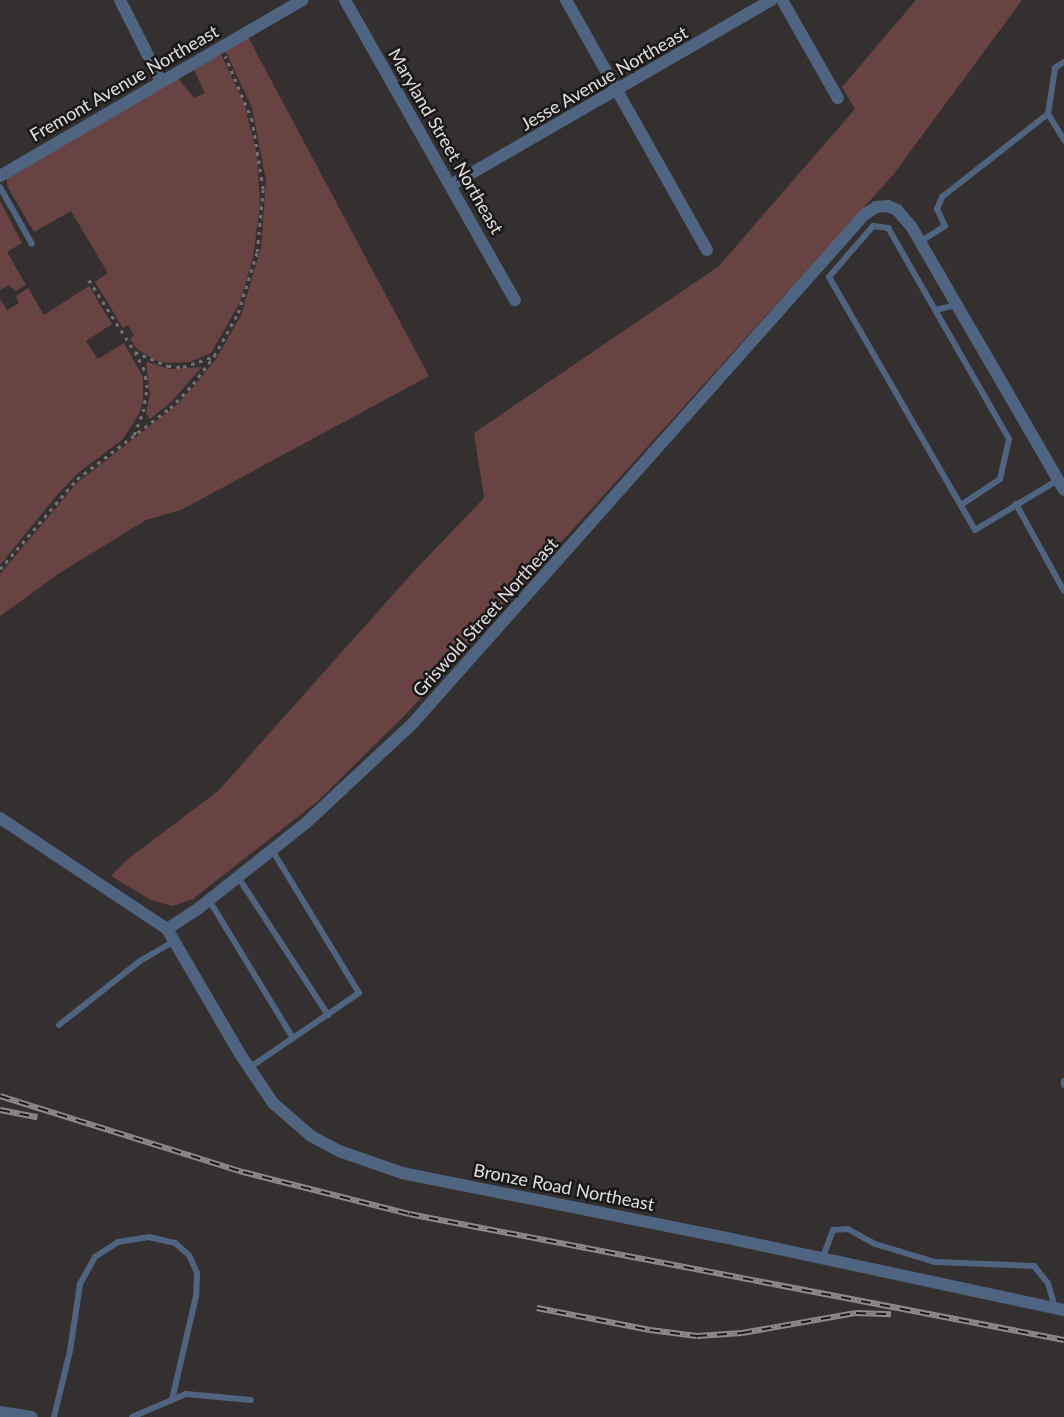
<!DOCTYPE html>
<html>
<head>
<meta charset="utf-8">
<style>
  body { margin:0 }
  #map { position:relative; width:1064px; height:1417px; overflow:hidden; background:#343030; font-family:Lato,sans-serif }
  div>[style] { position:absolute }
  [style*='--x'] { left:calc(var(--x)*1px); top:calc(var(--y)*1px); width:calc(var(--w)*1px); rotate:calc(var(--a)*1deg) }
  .green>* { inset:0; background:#684342 }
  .path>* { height:2.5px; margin-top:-1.25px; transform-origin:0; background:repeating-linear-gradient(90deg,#757271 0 3.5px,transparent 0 8.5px) }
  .service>* { height:6px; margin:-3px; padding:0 3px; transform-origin:3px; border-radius:3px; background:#4e6480 }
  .minor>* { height:12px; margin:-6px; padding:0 6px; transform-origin:6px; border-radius:6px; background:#4e6480 }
  .rail>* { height:6px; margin-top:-3px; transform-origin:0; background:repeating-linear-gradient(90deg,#1a1818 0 10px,#8e8b8a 0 20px); box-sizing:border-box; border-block:2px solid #8e8b8a }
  span { translate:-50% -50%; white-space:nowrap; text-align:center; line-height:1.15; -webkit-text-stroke:5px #1a1818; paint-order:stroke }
  .street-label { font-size:18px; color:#e2dfde }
</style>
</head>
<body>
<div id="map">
  <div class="green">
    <i style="clip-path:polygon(916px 0,1022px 0,893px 175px,406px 714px,318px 801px,193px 899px,172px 906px,151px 900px,111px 876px,128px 859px,218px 791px,415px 570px,484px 498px,474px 433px,719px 266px,855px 109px,842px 87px)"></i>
    <i style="clip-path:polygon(248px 37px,429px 376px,181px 510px,146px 520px,61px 572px,0 616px,0 574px,77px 483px,174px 407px,196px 384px,216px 359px,241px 315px,261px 247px,266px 181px,252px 108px,225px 50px)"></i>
    <i style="clip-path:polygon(220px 52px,244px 103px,257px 155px,260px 204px,253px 258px,239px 304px,211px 353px,190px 362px,167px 363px,155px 360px,137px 349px,130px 339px,134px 335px,128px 325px,123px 328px,95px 282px,108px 273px,71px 211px,34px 232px,7px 186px,7px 178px,178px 78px,194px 98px,205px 93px,193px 68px)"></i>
    <i style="clip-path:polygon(0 201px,22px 243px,7px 252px,26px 285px,16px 291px,9px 285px,0 290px)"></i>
    <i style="clip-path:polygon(89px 286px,112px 324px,86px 341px,98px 359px,124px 343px,143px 377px,143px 401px,139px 414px,123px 439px,77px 474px,57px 495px,0 565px,0 299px,7px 310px,19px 303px,16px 296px,28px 288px,44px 315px)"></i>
    <i style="clip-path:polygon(148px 362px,169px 369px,202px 367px,171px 402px,150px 419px,146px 413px,150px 393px,146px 363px)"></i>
  </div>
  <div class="path">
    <i style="--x:89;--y:280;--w:85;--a:57.4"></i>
    <i style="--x:135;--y:352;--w:36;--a:23"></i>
    <i style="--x:168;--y:366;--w:15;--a:4"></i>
    <i style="--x:183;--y:367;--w:31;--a:-19"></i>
    <i style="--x:134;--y:435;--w:25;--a:-69"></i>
    <i style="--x:143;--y:412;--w:24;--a:-81"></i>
    <i style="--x:147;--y:388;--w:18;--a:-99"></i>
    <i style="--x:144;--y:370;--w:20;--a:-117"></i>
    <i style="--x:0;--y:569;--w:118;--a:-49.5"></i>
    <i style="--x:77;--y:479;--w:117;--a:-37.4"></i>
    <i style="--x:170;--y:408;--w:33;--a:-46"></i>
    <i style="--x:193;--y:384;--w:35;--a:-53"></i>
    <i style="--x:214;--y:356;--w:49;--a:-60.8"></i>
    <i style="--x:238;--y:313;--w:64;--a:-72.7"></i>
    <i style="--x:257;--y:252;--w:63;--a:-84.6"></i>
    <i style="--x:263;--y:189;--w:69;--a:-99.2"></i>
    <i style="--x:252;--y:121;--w:70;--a:-112.6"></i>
  </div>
  <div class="service">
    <i style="--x:1048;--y:114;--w:47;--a:-81.3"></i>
    <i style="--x:1055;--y:68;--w:11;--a:-34"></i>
    <i style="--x:0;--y:187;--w:65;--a:60.7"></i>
    <i style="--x:920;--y:242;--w:30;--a:-33"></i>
    <i style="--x:945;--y:226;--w:19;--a:-115"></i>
    <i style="--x:937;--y:209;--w:13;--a:-67"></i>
    <i style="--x:942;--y:197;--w:135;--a:-38.1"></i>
    <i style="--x:1048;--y:114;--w:31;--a:58"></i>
    <i style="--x:935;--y:310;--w:23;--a:-13"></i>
    <i style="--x:1016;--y:504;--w:99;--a:61.1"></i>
    <i style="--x:961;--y:505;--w:47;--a:-33.7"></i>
    <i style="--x:1000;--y:479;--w:41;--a:-77.3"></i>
    <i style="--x:1009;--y:439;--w:243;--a:-119.8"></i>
    <i style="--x:888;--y:228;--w:15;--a:-172"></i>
    <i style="--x:873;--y:226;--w:67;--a:130.8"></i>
    <i style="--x:829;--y:277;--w:292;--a:60"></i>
    <i style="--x:975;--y:530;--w:97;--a:-31.1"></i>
    <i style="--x:238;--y:877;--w:165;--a:56.9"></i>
    <i style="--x:209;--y:900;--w:162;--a:58.7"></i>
    <i style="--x:59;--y:1025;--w:103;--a:-38.3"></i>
    <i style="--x:140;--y:961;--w:39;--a:-30"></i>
    <i style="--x:249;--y:1068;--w:133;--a:-34.3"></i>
    <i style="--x:359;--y:993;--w:167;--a:-121.3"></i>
    <i style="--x:1064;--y:1081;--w:4;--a:90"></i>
    <i style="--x:822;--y:1259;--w:31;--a:-69"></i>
    <i style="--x:833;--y:1230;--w:15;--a:-4"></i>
    <i style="--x:848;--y:1229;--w:31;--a:29"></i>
    <i style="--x:875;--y:1244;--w:63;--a:16.7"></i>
    <i style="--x:935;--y:1262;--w:99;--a:2.3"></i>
    <i style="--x:1034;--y:1266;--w:22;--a:51"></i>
    <i style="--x:1048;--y:1283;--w:25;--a:74"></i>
    <i style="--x:54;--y:1417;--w:68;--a:-76.4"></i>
    <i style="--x:70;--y:1351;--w:68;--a:-81.5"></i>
    <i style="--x:80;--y:1284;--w:31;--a:-61"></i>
    <i style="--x:95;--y:1257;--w:27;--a:-33"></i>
    <i style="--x:118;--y:1242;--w:31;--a:-9"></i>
    <i style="--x:149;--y:1237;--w:27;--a:13"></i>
    <i style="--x:175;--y:1243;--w:18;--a:41"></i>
    <i style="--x:189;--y:1255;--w:20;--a:66"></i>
    <i style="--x:197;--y:1273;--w:23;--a:92"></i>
    <i style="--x:196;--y:1296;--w:107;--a:103"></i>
    <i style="--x:132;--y:1417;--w:59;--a:-23.1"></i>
    <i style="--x:186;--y:1394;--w:65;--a:5.3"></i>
  </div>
  <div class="minor">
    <i style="--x:120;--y:0;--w:91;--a:63.2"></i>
    <i style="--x:345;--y:0;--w:345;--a:60.5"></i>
    <i style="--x:566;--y:0;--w:287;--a:60.6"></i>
    <i style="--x:782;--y:0;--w:113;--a:60.3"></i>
    <i style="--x:0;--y:176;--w:350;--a:-30.2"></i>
    <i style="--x:451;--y:185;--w:370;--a:-30"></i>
    <i style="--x:0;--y:818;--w:201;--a:33.6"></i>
    <i style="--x:167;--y:929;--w:145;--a:59.7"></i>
    <i style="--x:240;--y:1054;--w:59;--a:56"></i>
    <i style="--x:273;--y:1103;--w:50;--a:41"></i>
    <i style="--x:311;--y:1136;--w:32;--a:28"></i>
    <i style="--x:339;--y:1151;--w:67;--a:19.2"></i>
    <i style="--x:402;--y:1173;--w:327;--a:11.3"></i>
    <i style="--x:723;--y:1237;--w:349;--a:12.1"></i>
    <i style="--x:167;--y:929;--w:38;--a:-33"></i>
    <i style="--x:199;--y:908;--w:138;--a:-38.5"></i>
    <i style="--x:307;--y:822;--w:145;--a:-43"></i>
    <i style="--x:413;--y:723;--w:679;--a:-48.4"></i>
    <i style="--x:864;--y:215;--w:14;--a:-34"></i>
    <i style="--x:876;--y:207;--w:12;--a:-5"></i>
    <i style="--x:888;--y:206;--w:10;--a:24"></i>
    <i style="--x:897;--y:210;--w:21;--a:49"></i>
    <i style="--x:911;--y:226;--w:305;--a:59.9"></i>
    <i style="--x:0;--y:1412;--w:32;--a:9"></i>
  </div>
  <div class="rail">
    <i style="--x:0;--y:1096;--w:255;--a:17.4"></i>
    <i style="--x:243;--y:1172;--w:171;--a:14.2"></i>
    <i style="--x:409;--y:1214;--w:667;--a:10.89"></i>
    <i style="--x:0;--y:1110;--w:38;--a:11"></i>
    <i style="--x:537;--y:1308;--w:115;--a:11"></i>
    <i style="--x:650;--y:1330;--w:47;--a:7.3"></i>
    <i style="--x:697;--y:1336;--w:45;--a:-3.8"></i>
    <i style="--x:742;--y:1333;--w:116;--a:-10"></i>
    <i style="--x:856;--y:1313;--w:35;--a:2"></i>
  </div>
  <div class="street-label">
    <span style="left:604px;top:78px;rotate:-30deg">Jesse Avenue Northeast</span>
    <span style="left:124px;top:83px;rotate:-30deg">Fremont Avenue Northeast</span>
    <span style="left:446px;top:141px;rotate:60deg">Maryland Street Northeast</span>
    <span style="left:485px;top:617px;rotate:-48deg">Griswold Street Northeast</span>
    <span style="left:564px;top:1187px;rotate:11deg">Bronze Road Northeast</span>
  </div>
</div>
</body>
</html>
